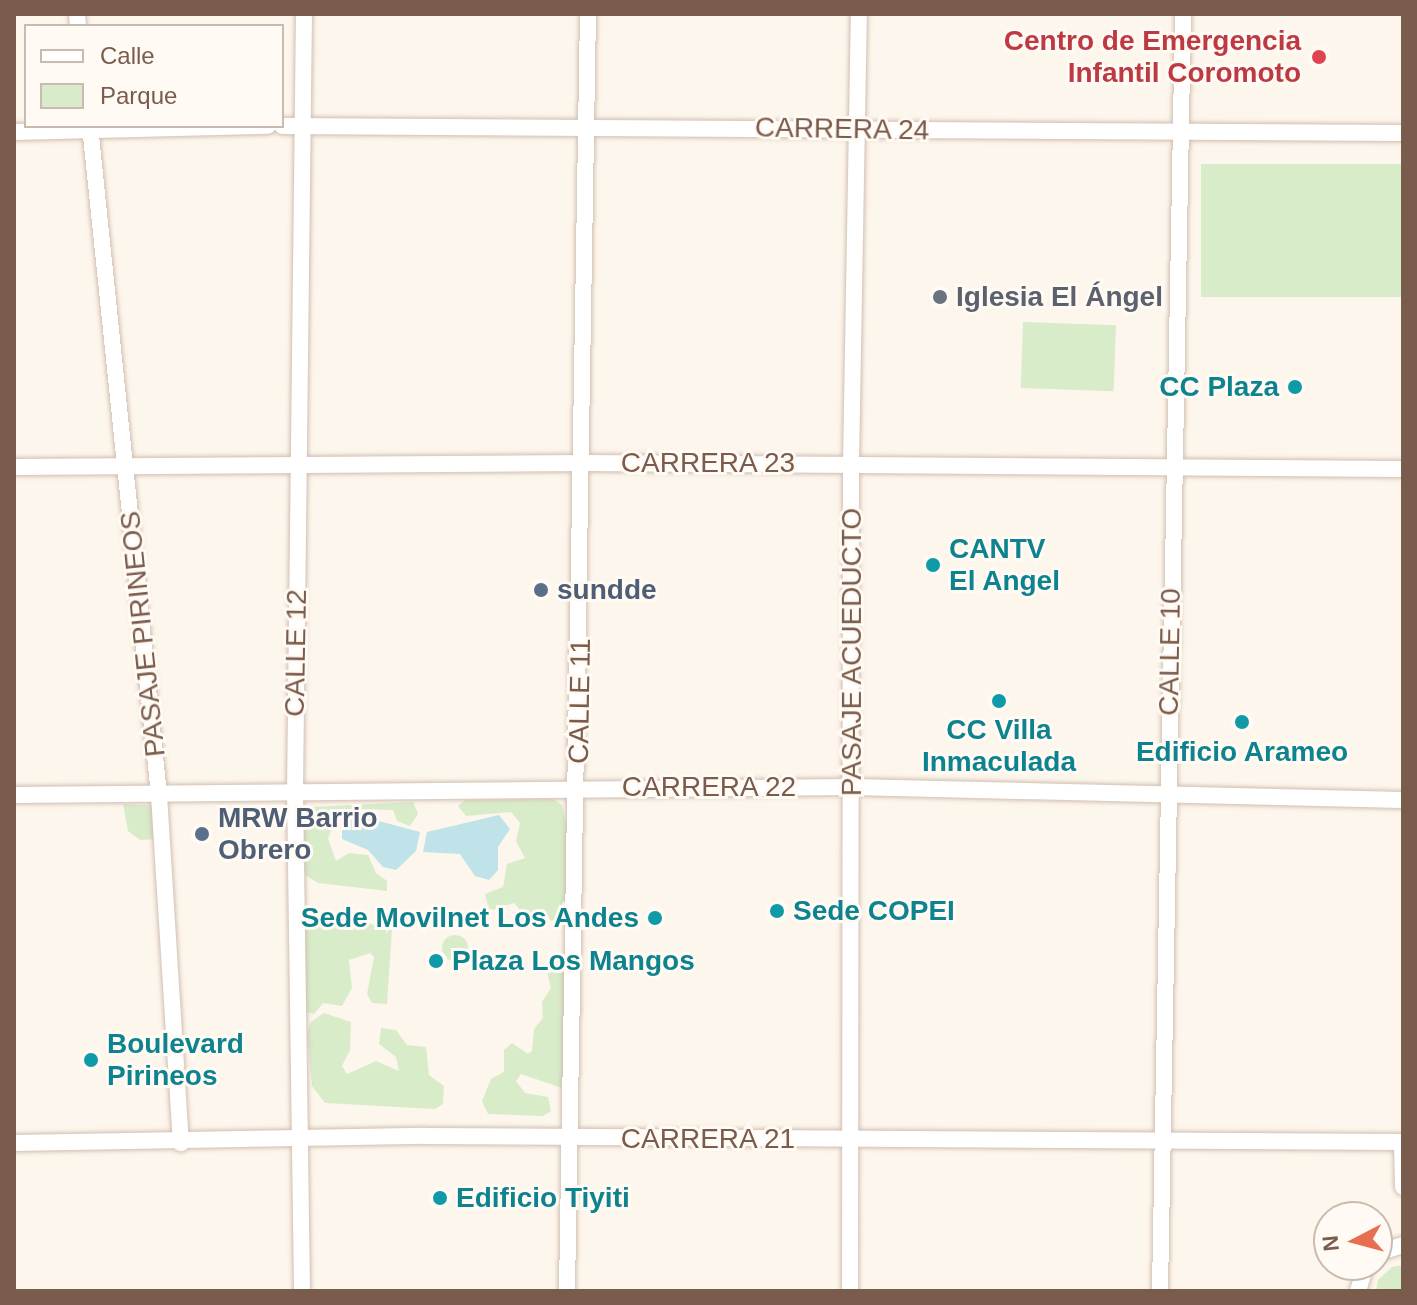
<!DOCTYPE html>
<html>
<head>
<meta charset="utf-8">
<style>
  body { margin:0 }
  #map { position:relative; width:1417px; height:1305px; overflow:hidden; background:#fdf6ec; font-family:Helvetica,sans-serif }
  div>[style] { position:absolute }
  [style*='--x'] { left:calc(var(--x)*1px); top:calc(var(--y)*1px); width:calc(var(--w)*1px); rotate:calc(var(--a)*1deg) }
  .green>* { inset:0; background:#d8ecc9; transform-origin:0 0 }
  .round { border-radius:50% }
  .water>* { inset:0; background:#bfe3e8 }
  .roads { filter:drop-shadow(0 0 2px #d1beb0) drop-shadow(0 0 2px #d1beb0) }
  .street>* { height:16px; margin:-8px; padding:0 8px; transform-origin:8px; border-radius:8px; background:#fff }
  .dots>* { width:22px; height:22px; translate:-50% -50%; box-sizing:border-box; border:4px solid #fffaf3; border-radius:50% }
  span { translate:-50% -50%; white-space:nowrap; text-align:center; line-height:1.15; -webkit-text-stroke:6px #fffaf3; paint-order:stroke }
  .health-label { font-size:28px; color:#be3a42; font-weight:700 }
  .right { translate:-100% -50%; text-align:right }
  .street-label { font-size:28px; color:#7a5c4d }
  .worship-label { font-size:28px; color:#5b616d; font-weight:700 }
  .left { translate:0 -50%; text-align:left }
  .culture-label { font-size:28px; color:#0d838f; font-weight:700 }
  .service-label { font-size:28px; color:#4e5e75; font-weight:700 }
  .frame { position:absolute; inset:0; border:16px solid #7a5c4d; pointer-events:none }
  .legend { position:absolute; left:24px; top:24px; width:260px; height:104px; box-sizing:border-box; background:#fffaf3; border:2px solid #cabbb1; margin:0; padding:10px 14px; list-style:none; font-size:24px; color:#7a5c4d }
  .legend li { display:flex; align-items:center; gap:16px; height:40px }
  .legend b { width:40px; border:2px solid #cabbb1 }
  .north { position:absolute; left:1313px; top:1201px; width:80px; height:80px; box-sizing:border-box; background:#fffaf3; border:2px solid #cabbb1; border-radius:50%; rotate:264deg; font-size:22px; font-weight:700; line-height:32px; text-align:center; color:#7a5c4d }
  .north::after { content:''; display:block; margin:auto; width:28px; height:36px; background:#e76f51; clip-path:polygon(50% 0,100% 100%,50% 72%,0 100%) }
</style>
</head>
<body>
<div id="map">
  <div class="green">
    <i style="left:1201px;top:164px;width:202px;height:133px"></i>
    <i style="left:1023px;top:322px;width:93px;height:66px;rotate:2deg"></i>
    <i style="clip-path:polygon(553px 799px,562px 805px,567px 827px,566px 915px,551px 921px,544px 909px,526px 917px,514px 903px,489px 911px,485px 894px,503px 887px,507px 864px,525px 858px,516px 841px,520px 823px,511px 812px,466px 816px,458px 806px,465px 800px)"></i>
    <i style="clip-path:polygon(413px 802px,418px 814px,410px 826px,397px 821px,393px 810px,359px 809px,336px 817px,328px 839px,336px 861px,349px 853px,368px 855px,376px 873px,387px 881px,387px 891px,318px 883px,305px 875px,301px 825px,310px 807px)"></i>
    <i style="clip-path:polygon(123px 804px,155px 806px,157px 839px,140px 840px,128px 831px)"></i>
    <i style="clip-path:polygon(319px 912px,392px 929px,387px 1004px,372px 1003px,367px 994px,374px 957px,370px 953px,349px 960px,352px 988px,342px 1006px,323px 1003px,314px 1014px,305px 1012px,303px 922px,309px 913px)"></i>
    <i class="round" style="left:442px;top:935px;width:26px;height:26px"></i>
    <i style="clip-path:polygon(555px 964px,565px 967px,565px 1089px,521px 1074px,516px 1081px,525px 1093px,548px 1097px,551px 1111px,543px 1116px,488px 1114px,482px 1101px,491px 1079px,504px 1072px,504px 1050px,512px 1043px,528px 1054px,532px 1051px,534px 1029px,543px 1018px,542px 1002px,551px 988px,546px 968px)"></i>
    <i style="clip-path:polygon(324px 1013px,351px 1022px,350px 1050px,342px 1066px,347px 1074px,376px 1061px,399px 1071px,396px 1057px,379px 1044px,381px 1028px,396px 1030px,407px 1045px,426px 1047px,429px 1075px,444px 1086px,443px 1104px,435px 1109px,325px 1103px,312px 1086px,307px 1032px,311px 1022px)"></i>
    <i style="clip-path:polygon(1403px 1265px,1403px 1291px,1376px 1291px,1378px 1280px,1392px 1267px)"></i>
  </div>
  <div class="water">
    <i style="clip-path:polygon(499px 815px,510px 829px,498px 847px,498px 870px,489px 880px,475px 876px,460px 854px,423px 852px,427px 832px)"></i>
    <i style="clip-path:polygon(360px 816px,420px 832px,416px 851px,396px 870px,383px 867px,368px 850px,342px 839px,342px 824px)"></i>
  </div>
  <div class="roads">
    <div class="street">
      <i style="--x:77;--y:14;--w:12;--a:85"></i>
      <i style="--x:90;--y:126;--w:673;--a:84.11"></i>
      <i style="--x:159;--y:795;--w:349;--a:86.4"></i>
      <i style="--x:282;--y:126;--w:1121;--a:0.36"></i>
      <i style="--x:14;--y:132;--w:254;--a:-1.4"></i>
      <i style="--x:14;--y:467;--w:569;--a:-0.4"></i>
      <i style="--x:583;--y:463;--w:820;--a:0.42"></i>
      <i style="--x:14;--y:795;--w:838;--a:-0.55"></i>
      <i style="--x:852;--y:787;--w:551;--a:1.35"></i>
      <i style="--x:1402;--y:1142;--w:45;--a:88.7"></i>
      <i style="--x:14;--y:1143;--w:411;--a:-1"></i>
      <i style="--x:425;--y:1136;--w:978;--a:0.35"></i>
      <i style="--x:1377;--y:1253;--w:27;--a:-17"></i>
      <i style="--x:302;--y:1291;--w:499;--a:-90.8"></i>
      <i style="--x:295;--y:792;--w:778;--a:-89.34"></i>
      <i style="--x:567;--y:1291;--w:1277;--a:-89.06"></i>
      <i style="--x:850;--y:1291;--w:827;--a:-89.93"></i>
      <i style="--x:851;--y:464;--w:450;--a:-89"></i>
      <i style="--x:1160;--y:1291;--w:1277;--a:-88.97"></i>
      <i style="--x:1358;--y:1291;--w:27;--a:-73"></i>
    </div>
  </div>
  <div class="dots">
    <i style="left:1319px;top:57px;background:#e0444e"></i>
    <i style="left:940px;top:297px;background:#6b7280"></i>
    <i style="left:1295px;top:387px;background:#0f9aa8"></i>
    <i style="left:933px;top:565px;background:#0f9aa8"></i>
    <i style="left:541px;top:590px;background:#5c6f8a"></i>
    <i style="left:999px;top:701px;background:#0f9aa8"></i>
    <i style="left:1242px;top:722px;background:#0f9aa8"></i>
    <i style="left:202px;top:834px;background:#5c6f8a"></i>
    <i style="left:777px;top:911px;background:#0f9aa8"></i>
    <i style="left:655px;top:918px;background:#0f9aa8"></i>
    <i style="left:436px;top:961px;background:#0f9aa8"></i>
    <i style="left:91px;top:1060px;background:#0f9aa8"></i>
    <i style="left:440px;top:1198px;background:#0f9aa8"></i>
  </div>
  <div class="health-label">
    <span class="right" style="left:1301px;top:57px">Centro de Emergencia<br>Infantil Coromoto</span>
  </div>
  <div class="street-label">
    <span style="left:842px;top:129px;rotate:1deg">CARRERA 24</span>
    <span style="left:708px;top:463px">CARRERA 23</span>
    <span style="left:143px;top:634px;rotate:-96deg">PASAJE PIRINEOS</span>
    <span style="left:852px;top:652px;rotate:-90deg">PASAJE ACUEDUCTO</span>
    <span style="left:1170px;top:652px;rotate:-89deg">CALLE 10</span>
    <span style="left:296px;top:653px;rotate:-89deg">CALLE 12</span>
    <span style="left:580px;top:701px;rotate:-89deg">CALLE 11</span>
    <span style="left:709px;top:787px">CARRERA 22</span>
    <span style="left:708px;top:1139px">CARRERA 21</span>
  </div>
  <div class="worship-label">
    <span class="left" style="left:956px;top:297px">Iglesia El Ángel</span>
  </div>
  <div class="culture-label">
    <span class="right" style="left:1279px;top:387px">CC Plaza</span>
    <span class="left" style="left:949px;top:565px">CANTV<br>El Angel</span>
    <span style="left:999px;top:746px">CC Villa<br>Inmaculada</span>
    <span style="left:1242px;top:752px">Edificio Arameo</span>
    <span class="left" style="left:793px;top:911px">Sede COPEI</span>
    <span class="right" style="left:639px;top:918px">Sede Movilnet Los Andes</span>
    <span class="left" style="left:452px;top:961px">Plaza Los Mangos</span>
    <span class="left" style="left:107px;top:1060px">Boulevard<br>Pirineos</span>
    <span class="left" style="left:456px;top:1198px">Edificio Tiyiti</span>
  </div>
  <div class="service-label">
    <span class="left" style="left:557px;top:590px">sundde</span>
    <span class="left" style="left:218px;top:834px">MRW Barrio<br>Obrero</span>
  </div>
  <div class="frame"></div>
  <ul class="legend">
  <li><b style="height:10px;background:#fff"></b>Calle</li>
  <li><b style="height:22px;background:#d8ecc9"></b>Parque</li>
  </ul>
  <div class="north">N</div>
</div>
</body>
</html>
